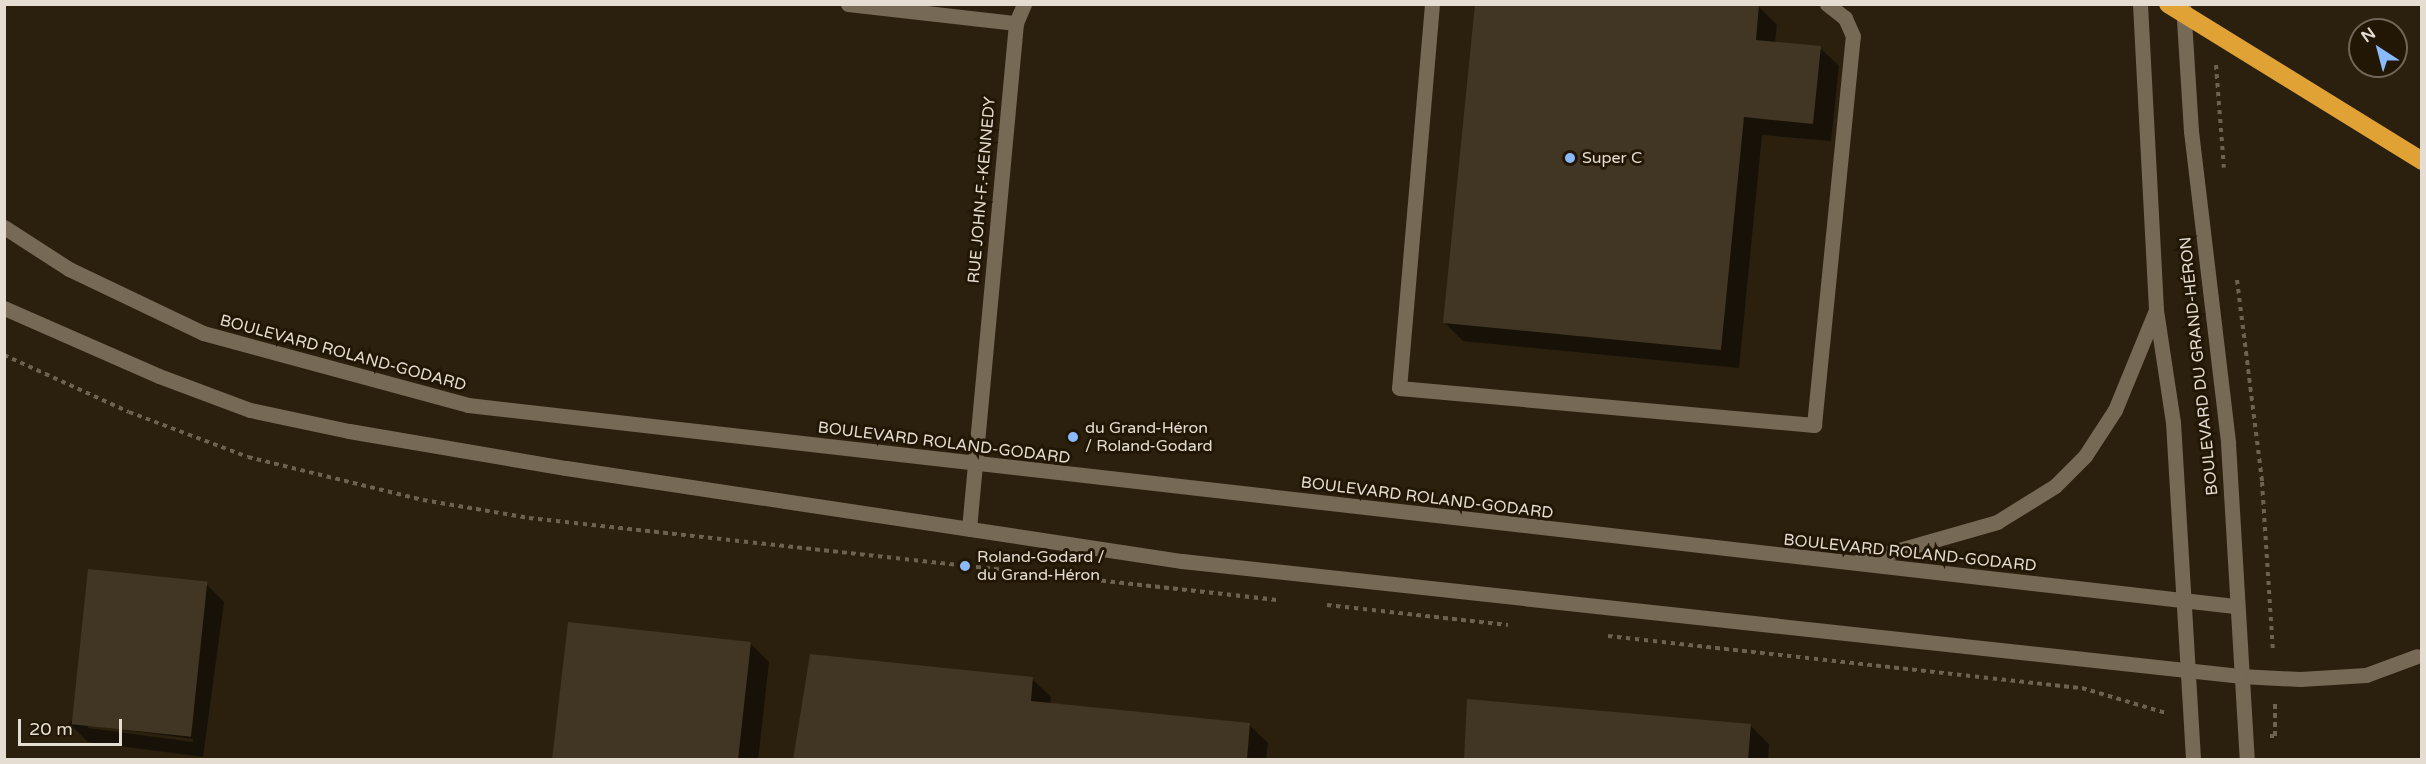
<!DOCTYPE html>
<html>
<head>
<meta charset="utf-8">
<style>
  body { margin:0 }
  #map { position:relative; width:2426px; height:764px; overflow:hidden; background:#2b200e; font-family:"Varela Round",sans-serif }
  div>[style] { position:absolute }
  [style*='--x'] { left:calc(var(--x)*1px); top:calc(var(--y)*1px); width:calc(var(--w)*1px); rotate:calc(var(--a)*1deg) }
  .shadow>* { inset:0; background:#0007 }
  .building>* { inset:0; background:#413523; transform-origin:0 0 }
  .path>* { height:4px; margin-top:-2px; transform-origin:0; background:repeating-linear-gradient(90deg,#6c6252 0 4.5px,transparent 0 9px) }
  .lane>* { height:15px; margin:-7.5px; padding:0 7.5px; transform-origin:7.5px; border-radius:7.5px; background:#766955 }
  .street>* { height:15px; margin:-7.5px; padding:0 7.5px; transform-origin:7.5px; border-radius:7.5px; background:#766955 }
  .secondary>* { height:15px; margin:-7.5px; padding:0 7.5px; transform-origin:7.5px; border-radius:7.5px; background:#766955 }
  .highway>* { height:18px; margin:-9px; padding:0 9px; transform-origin:9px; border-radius:9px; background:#e0a235 }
  .dots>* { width:16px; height:16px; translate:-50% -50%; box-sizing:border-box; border:3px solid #221605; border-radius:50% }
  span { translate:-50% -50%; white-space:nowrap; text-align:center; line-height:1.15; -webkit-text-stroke:6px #221605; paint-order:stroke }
  .poi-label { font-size:16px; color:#e5ddd2 }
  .left { translate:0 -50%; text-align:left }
  .street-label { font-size:16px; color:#e5ddd2 }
  .frame { position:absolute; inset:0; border:6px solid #e5ddd2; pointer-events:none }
  .north { position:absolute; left:2348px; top:18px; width:60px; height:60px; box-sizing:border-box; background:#221605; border:2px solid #706657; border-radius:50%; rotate:324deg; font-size:16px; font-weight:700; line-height:24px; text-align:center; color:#e5ddd2 }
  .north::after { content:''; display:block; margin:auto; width:21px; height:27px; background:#8bbafc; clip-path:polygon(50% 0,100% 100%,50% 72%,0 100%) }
  .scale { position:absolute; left:18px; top:719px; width:104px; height:27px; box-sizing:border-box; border:3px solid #e5ddd2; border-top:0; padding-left:8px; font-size:18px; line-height:21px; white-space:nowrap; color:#e5ddd2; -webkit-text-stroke:4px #221605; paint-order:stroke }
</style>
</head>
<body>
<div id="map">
  <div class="shadow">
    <i style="clip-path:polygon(1476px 4px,1759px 7px,1777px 25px,1775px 43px,1820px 48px,1839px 66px,1831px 141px,1762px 135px,1739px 368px,1463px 341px,1445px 323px)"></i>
    <i style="clip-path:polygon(evenodd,206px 584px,224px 602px,203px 757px,88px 742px,69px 723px,206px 584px,88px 725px,193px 739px,193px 742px,88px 728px,88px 725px)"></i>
    <i style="clip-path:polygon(751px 644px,769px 662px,758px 760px,554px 759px)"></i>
    <i style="clip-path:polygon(1032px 679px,1051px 697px,1050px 704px,1249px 725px,1268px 743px,1266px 760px,795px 760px)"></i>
    <i style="clip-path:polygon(1750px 725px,1769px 744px,1768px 760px,1465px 760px)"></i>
  </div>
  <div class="building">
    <i style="clip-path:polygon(1475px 4px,1759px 5px,1756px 40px,1821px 46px,1813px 124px,1744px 117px,1721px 350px,1443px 323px)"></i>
    <i style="left:88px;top:569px;width:120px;height:156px;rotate:6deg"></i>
    <i style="clip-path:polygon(568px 622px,751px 642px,738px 760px,552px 760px)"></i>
    <i style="clip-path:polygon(810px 654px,1033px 677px,1031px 701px,1250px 723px,1247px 760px,793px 760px)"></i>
    <i style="clip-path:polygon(1467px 699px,1751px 724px,1748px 760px,1464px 760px)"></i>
  </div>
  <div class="path">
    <i style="--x:2216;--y:65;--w:103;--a:85.6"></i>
    <i style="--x:2237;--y:280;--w:204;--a:82.9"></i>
    <i style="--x:2262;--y:482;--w:170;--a:86.3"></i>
    <i style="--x:4;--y:355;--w:137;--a:24.5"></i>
    <i style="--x:129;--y:412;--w:127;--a:20.7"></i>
    <i style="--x:248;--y:457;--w:180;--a:13.8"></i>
    <i style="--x:423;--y:500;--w:108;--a:9.6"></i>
    <i style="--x:529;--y:518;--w:753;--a:6.25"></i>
    <i style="--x:1327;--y:605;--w:182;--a:6.3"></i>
    <i style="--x:1608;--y:636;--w:477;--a:6.3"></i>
    <i style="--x:2082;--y:688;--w:88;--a:16.6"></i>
    <i style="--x:2270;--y:736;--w:5;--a:0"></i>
    <i style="--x:2275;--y:736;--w:35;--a:-90"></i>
  </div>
  <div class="lane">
    <i style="--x:1432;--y:4;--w:385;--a:94.9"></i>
    <i style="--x:1399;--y:388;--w:417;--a:5.1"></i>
    <i style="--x:1814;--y:425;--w:391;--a:-84.3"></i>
    <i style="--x:1853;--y:36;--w:20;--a:-114"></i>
    <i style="--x:1845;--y:18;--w:23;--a:-142"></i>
    <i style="--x:1016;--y:23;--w:21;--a:-67"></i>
    <i style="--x:2240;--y:676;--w:60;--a:2.9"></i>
    <i style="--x:2300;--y:679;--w:66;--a:-3.5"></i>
    <i style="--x:2366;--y:675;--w:54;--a:-20.4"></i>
  </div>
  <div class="street">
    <i style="--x:848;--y:4;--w:169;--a:6.5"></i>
    <i style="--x:1016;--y:23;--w:508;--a:95.31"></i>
  </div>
  <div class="secondary">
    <i style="--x:2140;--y:4;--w:306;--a:87"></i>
    <i style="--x:2156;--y:310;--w:113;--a:81.4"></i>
    <i style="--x:2173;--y:422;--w:339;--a:86.6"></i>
    <i style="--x:2183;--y:4;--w:127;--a:86.4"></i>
    <i style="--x:2191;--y:131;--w:314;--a:83.2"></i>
    <i style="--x:2228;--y:443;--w:318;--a:86.6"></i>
    <i style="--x:4;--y:227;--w:77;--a:32.9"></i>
    <i style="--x:69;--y:269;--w:148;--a:25.5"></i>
    <i style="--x:203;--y:333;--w:275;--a:15.2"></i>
    <i style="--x:468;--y:405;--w:1778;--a:6.49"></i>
    <i style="--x:4;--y:308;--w:169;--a:23.7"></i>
    <i style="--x:159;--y:376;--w:97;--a:20.5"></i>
    <i style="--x:250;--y:410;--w:101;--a:12"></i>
    <i style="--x:349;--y:431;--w:220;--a:9.7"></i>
    <i style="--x:566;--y:468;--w:623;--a:8.59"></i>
    <i style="--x:1182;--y:561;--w:1064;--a:6.2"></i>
    <i style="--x:1857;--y:562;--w:146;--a:-15.9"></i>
    <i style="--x:1997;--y:522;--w:68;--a:-31.8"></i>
    <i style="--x:2055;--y:486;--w:42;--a:-45"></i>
    <i style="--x:2085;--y:456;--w:55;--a:-56.9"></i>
    <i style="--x:2115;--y:410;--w:108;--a:-67.7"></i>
  </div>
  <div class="highway">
    <i style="--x:2168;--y:4;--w:299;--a:31.7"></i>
  </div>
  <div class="dots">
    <i style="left:1570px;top:158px;background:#8bbafc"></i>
    <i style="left:1073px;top:437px;background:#8bbafc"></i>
    <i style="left:965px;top:566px;background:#8bbafc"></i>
  </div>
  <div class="poi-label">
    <span class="left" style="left:1582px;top:158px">Super C</span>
    <span class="left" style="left:1085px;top:437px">du Grand-Héron<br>/ Roland-Godard</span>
    <span class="left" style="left:977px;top:566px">Roland-Godard /<br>du Grand-Héron</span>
  </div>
  <div class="street-label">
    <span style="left:982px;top:190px;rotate:-85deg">RUE JOHN-F.-KENNEDY</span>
    <span style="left:343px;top:353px;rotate:15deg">BOULEVARD ROLAND-GODARD</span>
    <span style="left:2199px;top:366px;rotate:-96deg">BOULEVARD DU GRAND-HÉRON</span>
    <span style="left:944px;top:443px;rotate:7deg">BOULEVARD ROLAND-GODARD</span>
    <span style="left:1427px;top:498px;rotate:7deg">BOULEVARD ROLAND-GODARD</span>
    <span style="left:1910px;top:553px;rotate:6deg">BOULEVARD ROLAND-GODARD</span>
  </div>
  <div class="frame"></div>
  <div class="north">N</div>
  <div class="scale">20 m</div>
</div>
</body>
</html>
